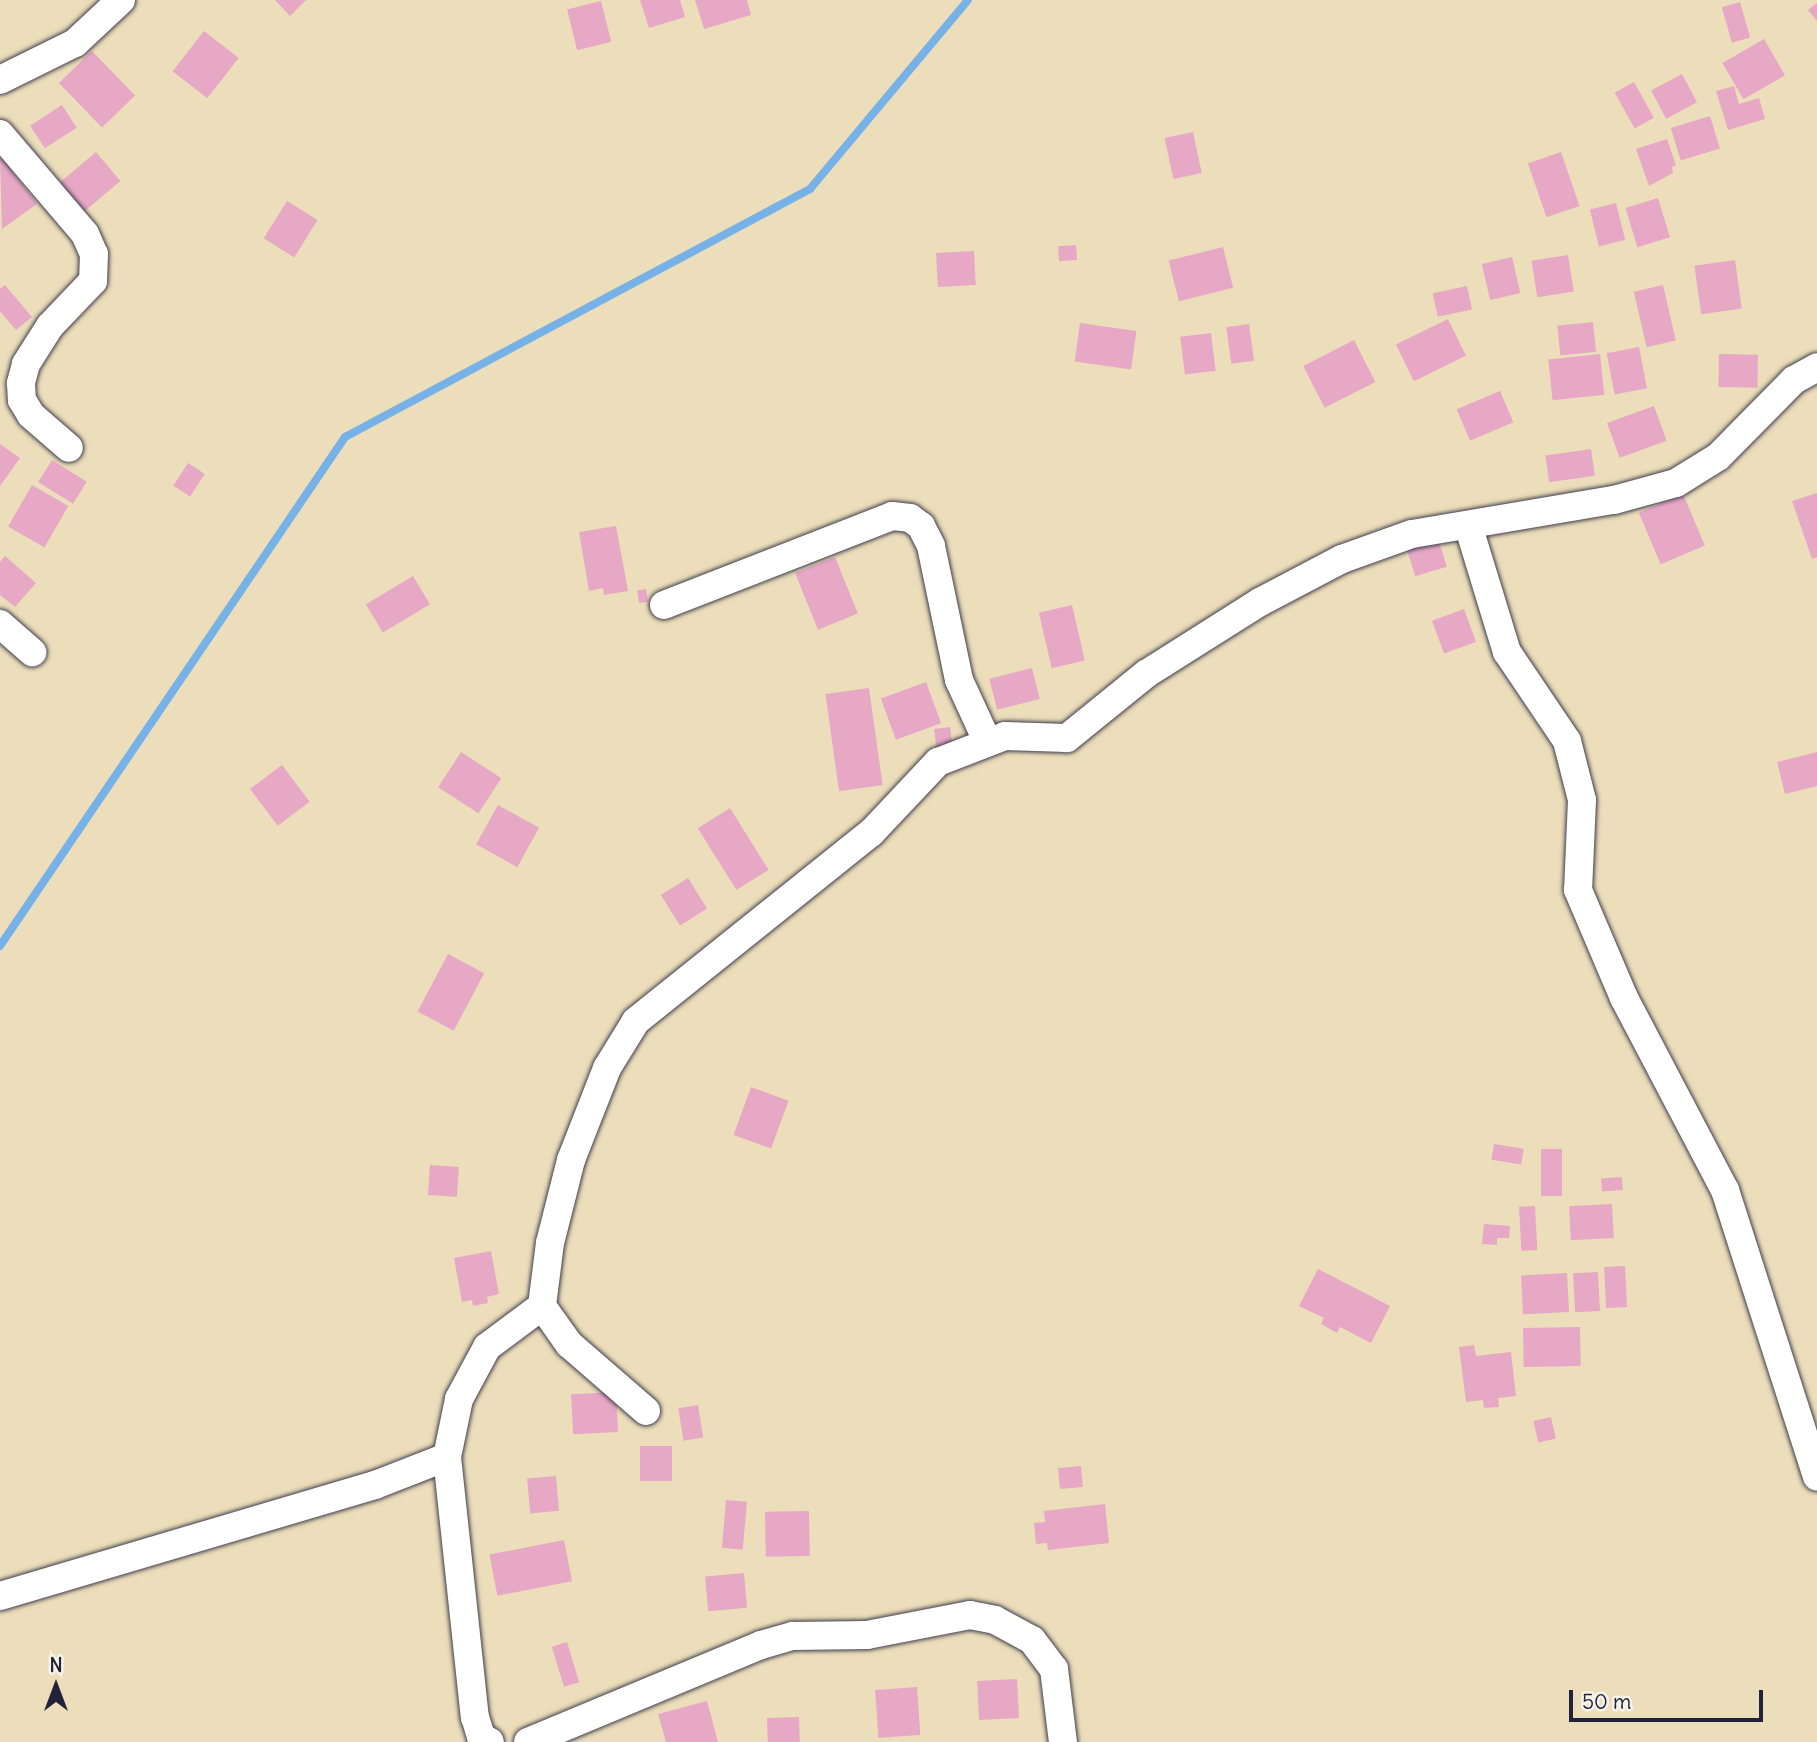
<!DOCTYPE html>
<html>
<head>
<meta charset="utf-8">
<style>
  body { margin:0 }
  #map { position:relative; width:1817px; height:1742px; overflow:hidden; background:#ecdeba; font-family:Delius,sans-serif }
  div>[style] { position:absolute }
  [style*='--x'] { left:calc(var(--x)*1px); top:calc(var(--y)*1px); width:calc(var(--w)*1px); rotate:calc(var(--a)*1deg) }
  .stream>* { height:8px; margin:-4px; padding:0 4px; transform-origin:4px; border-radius:4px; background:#76b1e7 }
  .building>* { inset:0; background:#e7a8c6; transform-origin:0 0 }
  .roads { filter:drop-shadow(0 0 2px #403e4e) drop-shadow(0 0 2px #403e4e) }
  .minor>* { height:28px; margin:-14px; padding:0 14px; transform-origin:14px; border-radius:14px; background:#fff }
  span { translate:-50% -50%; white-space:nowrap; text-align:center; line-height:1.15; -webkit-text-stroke:5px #f7f3e8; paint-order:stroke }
  .north { position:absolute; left:21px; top:1651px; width:70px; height:70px; -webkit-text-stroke:5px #f7f3e8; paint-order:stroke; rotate:0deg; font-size:19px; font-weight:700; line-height:28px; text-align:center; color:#22223b }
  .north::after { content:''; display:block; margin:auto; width:24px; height:32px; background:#22223b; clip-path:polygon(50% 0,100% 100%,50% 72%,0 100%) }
  .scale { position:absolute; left:1569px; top:1690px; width:194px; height:32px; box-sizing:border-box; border:4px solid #22223b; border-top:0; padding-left:9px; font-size:21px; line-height:24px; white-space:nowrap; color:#22223b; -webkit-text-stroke:5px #f7f3e8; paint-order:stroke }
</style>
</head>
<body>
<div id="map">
  <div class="stream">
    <i style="--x:0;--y:946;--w:615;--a:-55.87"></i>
    <i style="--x:345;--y:437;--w:527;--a:-28.07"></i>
    <i style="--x:810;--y:189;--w:246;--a:-50.1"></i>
  </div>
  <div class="building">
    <i style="clip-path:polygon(275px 0,306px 0,290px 16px)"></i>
    <i style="clip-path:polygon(640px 0,680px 0,685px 17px,649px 28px)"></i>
    <i style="clip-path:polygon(695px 0,747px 0,751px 15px,704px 29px)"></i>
    <i style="left:601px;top:1px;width:42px;height:35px;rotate:76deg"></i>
    <i style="left:1740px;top:2px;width:37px;height:19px;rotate:74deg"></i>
    <i style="clip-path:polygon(1817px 3px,1817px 21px,1808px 10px)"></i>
    <i style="left:204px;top:31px;width:44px;height:51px;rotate:38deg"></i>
    <i style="left:1764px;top:39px;width:42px;height:48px;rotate:60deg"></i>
    <i style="left:92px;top:51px;width:62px;height:46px;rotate:46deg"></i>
    <i style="left:1682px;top:74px;width:32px;height:35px;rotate:62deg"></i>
    <i style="left:1634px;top:82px;width:41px;height:22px;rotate:61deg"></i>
    <i style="clip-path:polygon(1734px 86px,1739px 104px,1759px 98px,1765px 119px,1728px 130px,1716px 91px)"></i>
    <i style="left:62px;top:105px;width:27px;height:38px;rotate:57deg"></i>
    <i style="left:1710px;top:116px;width:34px;height:41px;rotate:73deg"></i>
    <i style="left:1193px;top:132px;width:42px;height:29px;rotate:78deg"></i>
    <i style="clip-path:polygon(1667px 139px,1676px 165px,1672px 167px,1673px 173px,1649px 186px,1636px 149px)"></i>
    <i style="left:96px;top:152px;width:38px;height:50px;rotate:50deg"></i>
    <i style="left:1561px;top:152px;width:57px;height:35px;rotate:71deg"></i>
    <i style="clip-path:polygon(2px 158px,37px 204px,2px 229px,0 159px)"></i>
    <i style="left:1658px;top:198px;width:41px;height:34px;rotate:73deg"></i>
    <i style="left:287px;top:201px;width:36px;height:44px;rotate:32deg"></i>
    <i style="left:1616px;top:203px;width:38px;height:27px;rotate:76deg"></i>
    <i style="left:1076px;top:245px;width:15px;height:18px;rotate:86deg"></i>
    <i style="left:1223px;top:247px;width:42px;height:56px;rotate:76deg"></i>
    <i style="left:974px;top:251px;width:34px;height:38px;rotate:87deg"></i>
    <i style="left:1568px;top:255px;width:37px;height:37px;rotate:81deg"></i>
    <i style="left:1512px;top:257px;width:37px;height:31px;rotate:77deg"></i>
    <i style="left:1735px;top:260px;width:49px;height:41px;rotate:82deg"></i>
    <i style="clip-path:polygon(5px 285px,32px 317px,16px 330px,0 311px,0 289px)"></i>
    <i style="left:1663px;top:285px;width:57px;height:30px;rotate:77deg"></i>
    <i style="left:1467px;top:286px;width:24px;height:35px;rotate:78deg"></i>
    <i style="left:1448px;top:319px;width:41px;height:58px;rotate:64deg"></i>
    <i style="left:1593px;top:322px;width:30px;height:36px;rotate:84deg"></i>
    <i style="left:1080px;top:323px;width:57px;height:39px;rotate:8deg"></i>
    <i style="left:1249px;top:324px;width:37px;height:23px;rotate:82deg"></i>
    <i style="left:1211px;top:333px;width:38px;height:31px;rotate:83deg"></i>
    <i style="left:1354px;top:340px;width:47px;height:57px;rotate:63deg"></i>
    <i style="left:1639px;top:347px;width:42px;height:33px;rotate:79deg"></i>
    <i style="left:1600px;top:354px;width:41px;height:52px;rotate:84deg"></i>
    <i style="left:1719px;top:354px;width:39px;height:33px;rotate:1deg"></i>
    <i style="left:1500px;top:391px;width:34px;height:47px;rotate:67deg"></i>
    <i style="left:1654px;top:406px;width:37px;height:50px;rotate:70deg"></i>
    <i style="clip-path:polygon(0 444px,20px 458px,0 486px)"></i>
    <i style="left:1591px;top:449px;width:27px;height:46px;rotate:82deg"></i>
    <i style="left:52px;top:460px;width:41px;height:26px;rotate:32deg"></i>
    <i style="left:188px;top:463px;width:20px;height:27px;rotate:33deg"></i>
    <i style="left:32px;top:485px;width:42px;height:48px;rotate:30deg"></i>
    <i style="clip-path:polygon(1817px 493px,1817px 557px,1812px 559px,1792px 501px)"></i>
    <i style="left:1683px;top:494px;width:56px;height:48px;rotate:67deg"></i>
    <i style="clip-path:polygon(616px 526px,628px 591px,604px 595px,603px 588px,589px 591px,579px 532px)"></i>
    <i style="left:1438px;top:538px;width:30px;height:33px;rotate:73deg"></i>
    <i style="clip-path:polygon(5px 556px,36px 583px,15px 607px,0 595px,0 562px)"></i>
    <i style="left:835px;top:557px;width:61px;height:43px;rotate:68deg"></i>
    <i style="left:413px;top:576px;width:33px;height:55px;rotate:59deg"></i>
    <i style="left:646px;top:589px;width:13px;height:9px;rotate:81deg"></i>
    <i style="left:1072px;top:605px;width:57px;height:34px;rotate:77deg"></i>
    <i style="left:1464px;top:609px;width:35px;height:34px;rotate:70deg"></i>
    <i style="left:1032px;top:668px;width:32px;height:44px;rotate:76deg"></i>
    <i style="left:926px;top:682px;width:44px;height:48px;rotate:70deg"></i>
    <i style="left:869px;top:688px;width:98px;height:44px;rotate:82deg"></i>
    <i style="left:950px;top:727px;width:23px;height:16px;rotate:83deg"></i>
    <i style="left:461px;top:752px;width:48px;height:42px;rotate:33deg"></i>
    <i style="clip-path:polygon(1817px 752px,1817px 786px,1785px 794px,1777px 762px)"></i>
    <i style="left:282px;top:765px;width:46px;height:40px;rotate:53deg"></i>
    <i style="left:498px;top:805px;width:47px;height:45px;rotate:29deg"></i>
    <i style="left:730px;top:808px;width:73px;height:38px;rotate:58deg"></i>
    <i style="left:688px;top:878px;width:36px;height:32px;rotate:58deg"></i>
    <i style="left:448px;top:954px;width:41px;height:65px;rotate:28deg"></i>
    <i style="left:751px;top:1087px;width:40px;height:51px;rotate:20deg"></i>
    <i style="left:1494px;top:1144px;width:30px;height:16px;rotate:9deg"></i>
    <i style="left:1562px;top:1149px;width:47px;height:21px;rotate:90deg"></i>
    <i style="left:430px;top:1165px;width:29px;height:30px;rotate:4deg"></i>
    <i style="left:1622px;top:1177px;width:13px;height:21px;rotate:86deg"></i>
    <i style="left:1612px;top:1204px;width:34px;height:43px;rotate:87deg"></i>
    <i style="left:1535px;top:1206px;width:44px;height:16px;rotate:87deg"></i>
    <i style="clip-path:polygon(1484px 1224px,1510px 1226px,1509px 1238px,1497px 1238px,1497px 1245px,1482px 1244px)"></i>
    <i style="clip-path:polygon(491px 1251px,499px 1294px,487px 1297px,488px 1303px,473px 1306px,472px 1300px,462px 1302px,454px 1258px)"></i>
    <i style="left:1625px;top:1266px;width:41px;height:21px;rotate:87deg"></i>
    <i style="clip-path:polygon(1318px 1269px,1390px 1306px,1371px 1343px,1340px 1327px,1337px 1333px,1321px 1324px,1324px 1318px,1299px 1306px)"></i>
    <i style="left:1598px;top:1272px;width:39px;height:25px;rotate:87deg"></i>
    <i style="left:1567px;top:1273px;width:39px;height:46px;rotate:87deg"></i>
    <i style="left:1580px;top:1327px;width:39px;height:57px;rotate:89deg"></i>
    <i style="clip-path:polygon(1474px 1345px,1476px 1356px,1511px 1352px,1516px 1396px,1498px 1398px,1499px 1407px,1484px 1408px,1483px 1400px,1466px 1402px,1459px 1347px)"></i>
    <i style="left:616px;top:1392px;width:40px;height:45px;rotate:87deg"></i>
    <i style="left:698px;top:1405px;width:33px;height:20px;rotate:81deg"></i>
    <i style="left:1551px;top:1417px;width:22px;height:18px;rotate:77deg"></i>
    <i style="left:640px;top:1446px;width:32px;height:35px"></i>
    <i style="left:1081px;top:1466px;width:21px;height:23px;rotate:85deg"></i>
    <i style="left:556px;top:1476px;width:35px;height:29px;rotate:85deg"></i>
    <i style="left:726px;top:1500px;width:21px;height:48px;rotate:5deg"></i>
    <i style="clip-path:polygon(1105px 1504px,1109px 1543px,1048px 1550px,1047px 1543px,1036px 1544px,1034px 1523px,1045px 1522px,1044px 1511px)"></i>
    <i style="left:809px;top:1511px;width:45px;height:44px;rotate:89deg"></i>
    <i style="left:564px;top:1540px;width:42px;height:76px;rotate:79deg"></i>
    <i style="left:744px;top:1573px;width:35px;height:39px;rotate:85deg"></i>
    <i style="left:567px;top:1642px;width:42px;height:16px;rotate:73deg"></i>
    <i style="left:1017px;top:1679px;width:39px;height:40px;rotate:87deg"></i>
    <i style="left:917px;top:1687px;width:48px;height:42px;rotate:86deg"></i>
    <i style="clip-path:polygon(707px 1701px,718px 1742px,666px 1742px,658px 1714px)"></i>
    <i style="left:799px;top:1717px;width:25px;height:32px;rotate:88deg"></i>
  </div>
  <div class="roads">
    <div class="minor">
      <i style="--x:0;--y:80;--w:84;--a:-26.3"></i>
      <i style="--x:75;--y:43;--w:63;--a:-43.1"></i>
      <i style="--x:0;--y:134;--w:131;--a:49.6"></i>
      <i style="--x:85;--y:234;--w:22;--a:66"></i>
      <i style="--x:94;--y:254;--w:27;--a:92"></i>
      <i style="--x:93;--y:281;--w:62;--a:133.7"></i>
      <i style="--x:50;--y:326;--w:45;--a:122.3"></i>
      <i style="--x:26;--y:364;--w:20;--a:105"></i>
      <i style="--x:21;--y:383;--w:17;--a:87"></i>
      <i style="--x:22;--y:400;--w:17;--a:59"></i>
      <i style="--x:31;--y:415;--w:50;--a:41"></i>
      <i style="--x:1469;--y:528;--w:130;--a:73"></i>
      <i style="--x:1507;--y:652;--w:107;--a:56"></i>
      <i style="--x:1567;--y:741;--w:61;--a:75.7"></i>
      <i style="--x:1582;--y:800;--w:90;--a:92.5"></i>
      <i style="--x:1578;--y:890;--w:117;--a:66.9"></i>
      <i style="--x:1624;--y:998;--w:217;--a:62.3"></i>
      <i style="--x:1725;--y:1190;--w:301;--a:72.2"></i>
      <i style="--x:664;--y:605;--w:245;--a:-21.3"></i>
      <i style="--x:892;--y:516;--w:18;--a:6"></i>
      <i style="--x:910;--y:518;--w:14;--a:36"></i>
      <i style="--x:921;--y:526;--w:22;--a:63"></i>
      <i style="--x:931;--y:546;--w:137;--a:78.2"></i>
      <i style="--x:959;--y:680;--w:67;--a:65.3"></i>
      <i style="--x:0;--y:624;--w:43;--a:41.2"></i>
      <i style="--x:542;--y:1306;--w:47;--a:54.6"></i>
      <i style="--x:569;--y:1344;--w:102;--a:41"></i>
      <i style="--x:447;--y:1457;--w:262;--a:83.9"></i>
      <i style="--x:475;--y:1717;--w:21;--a:73"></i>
      <i style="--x:481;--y:1737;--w:10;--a:29"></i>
      <i style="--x:0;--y:1596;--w:391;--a:-16.5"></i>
      <i style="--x:375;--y:1485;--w:77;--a:-21.3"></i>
      <i style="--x:447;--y:1457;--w:59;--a:-78.3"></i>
      <i style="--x:459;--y:1399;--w:59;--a:-61.7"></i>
      <i style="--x:487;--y:1347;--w:69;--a:-36.7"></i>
      <i style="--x:542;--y:1306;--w:64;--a:-82.8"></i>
      <i style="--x:550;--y:1243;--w:86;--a:-75.8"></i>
      <i style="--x:571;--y:1160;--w:99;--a:-68.6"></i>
      <i style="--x:607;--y:1068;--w:55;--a:-58.3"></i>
      <i style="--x:636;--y:1021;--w:301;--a:-38.7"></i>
      <i style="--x:871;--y:833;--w:98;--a:-46.7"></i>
      <i style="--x:938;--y:762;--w:72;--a:-21.2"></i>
      <i style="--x:1005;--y:736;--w:62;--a:1.8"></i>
      <i style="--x:1067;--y:738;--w:102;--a:-39"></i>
      <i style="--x:1146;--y:674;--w:135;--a:-32.3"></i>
      <i style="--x:1260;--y:602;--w:93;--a:-27.7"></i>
      <i style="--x:1342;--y:559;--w:74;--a:-19.7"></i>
      <i style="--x:1412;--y:534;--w:205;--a:-9.6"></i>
      <i style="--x:1614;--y:500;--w:64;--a:-15.3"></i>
      <i style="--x:1676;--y:483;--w:49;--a:-31.8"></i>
      <i style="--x:1718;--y:457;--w:108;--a:-45.4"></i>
      <i style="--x:1794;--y:380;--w:26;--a:-29"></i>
      <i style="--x:528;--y:1742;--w:252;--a:-22.6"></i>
      <i style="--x:761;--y:1645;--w:33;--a:-16"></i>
      <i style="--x:793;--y:1636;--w:74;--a:-0.8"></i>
      <i style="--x:867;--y:1635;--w:105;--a:-11"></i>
      <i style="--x:970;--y:1615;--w:25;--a:11"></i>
      <i style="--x:995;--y:1620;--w:42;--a:28.4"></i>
      <i style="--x:1032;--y:1640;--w:36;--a:53"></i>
      <i style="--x:1054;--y:1669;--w:74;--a:83"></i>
    </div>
  </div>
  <div class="north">N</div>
  <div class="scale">50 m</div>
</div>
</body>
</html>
